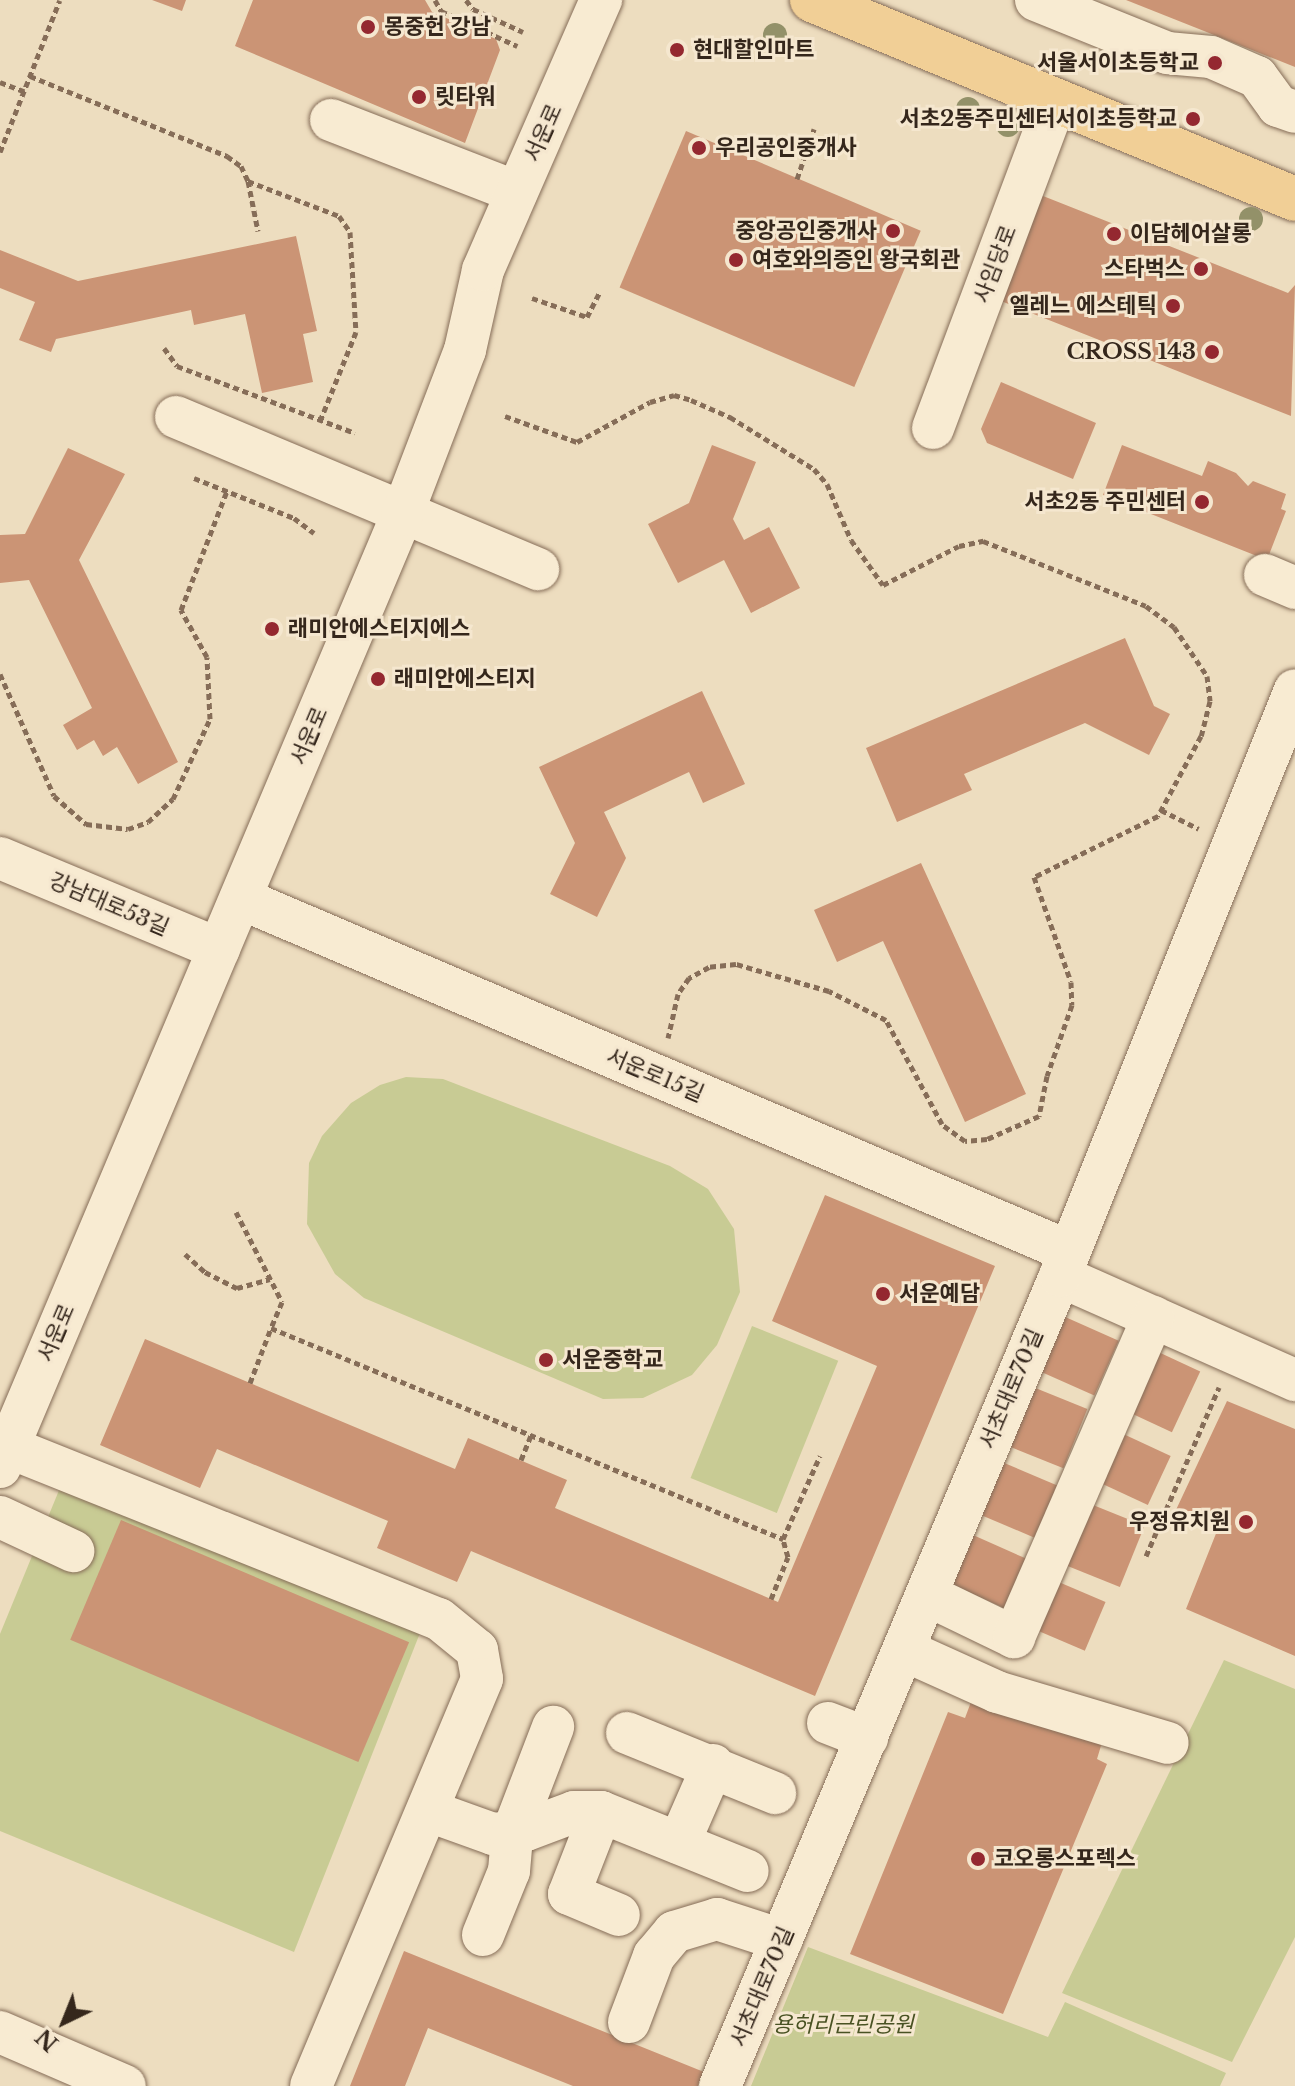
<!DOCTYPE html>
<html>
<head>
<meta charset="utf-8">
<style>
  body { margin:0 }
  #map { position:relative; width:1295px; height:2086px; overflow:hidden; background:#edddbf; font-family:"Libre Baskerville","Noto Sans KR",serif }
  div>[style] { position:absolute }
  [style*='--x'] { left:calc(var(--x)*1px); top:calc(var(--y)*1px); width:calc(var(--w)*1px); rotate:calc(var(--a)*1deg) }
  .green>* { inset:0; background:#c8cb94; transform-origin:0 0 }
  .building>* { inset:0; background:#cb9475; transform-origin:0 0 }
  .path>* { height:5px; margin-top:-2.5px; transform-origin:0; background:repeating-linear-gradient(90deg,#866d58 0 6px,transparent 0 10px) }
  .roads { filter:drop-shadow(0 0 2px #866d58) drop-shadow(0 0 2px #866d58) }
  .minor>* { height:42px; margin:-21px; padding:0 21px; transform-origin:21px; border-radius:21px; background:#f8ebd2 }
  .major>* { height:44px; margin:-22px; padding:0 22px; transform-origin:22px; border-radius:22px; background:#f1cf96 }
  .trees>* { width:24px; height:24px; margin:-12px; border-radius:50%; background:#939169 }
  .dots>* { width:22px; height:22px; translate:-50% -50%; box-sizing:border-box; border:4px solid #f5e7cf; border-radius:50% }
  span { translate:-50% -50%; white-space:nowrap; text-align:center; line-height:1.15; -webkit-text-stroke:6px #f5e7cf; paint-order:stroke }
  .poi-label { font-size:22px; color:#35271c; font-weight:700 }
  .left { translate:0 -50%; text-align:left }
  .right { translate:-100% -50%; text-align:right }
  .street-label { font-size:22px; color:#35271c }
  .park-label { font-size:22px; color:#495223; font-style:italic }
  .north { position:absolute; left:24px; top:1982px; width:80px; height:80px; -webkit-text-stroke:6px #f5e7cf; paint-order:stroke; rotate:223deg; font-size:22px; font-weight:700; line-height:32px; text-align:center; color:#35271c }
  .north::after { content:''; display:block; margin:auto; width:28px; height:36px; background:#35271c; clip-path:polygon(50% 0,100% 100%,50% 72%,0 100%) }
</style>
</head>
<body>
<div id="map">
  <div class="green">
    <i style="clip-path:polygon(406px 1077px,443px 1079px,670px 1166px,708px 1189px,734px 1229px,740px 1292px,717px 1345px,692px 1375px,643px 1398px,603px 1399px,364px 1298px,335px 1274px,307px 1224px,309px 1163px,322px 1136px,351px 1103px,380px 1085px)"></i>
    <i style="left:752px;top:1326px;width:93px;height:164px;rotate:22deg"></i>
    <i style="clip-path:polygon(62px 1483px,420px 1633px,294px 1952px,0 1831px,0 1634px)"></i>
    <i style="clip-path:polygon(1224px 1660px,1295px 1689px,1295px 1937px,1232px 2062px,1062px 1993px)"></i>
    <i style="clip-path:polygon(808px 1947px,1048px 2037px,1065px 2002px,1226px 2073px,1220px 2086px,751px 2086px)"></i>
  </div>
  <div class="building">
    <i style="clip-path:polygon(152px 0,186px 0,182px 11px)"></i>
    <i style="clip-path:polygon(253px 0,425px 0,432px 12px,496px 39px,500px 50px,465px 143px,235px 46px)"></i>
    <i style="clip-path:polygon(1126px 0,1295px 0,1295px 67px)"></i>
    <i style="left:686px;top:131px;width:255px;height:170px;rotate:23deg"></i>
    <i style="clip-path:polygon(1038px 194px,1288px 293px,1295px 285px,1291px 416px,996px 299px)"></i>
    <i style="clip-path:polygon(296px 236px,317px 331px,303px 334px,313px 382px,262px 393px,245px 314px,194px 325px,191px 310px,56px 339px,51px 352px,19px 340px,35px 302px,0 288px,0 250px,78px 281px)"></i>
    <i style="clip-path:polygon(1001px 382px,1096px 423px,1073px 479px,987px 443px,981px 429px)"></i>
    <i style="clip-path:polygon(712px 445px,756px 462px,733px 519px,744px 540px,769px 527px,800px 588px,751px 613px,724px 560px,678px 583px,648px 524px,689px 503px)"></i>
    <i style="clip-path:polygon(1122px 445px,1202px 476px,1208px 461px,1236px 473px,1248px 486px,1253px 481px,1286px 494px,1281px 509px,1286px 511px,1267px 560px,1103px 495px)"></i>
    <i style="clip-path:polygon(68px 448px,125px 474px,79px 560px,178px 762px,138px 784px,117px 747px,103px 756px,94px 740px,77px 750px,63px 725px,92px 708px,29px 580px,0 583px,0 535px,25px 534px)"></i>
    <i style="clip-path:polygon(1125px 638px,1154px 706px,1170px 714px,1149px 755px,1085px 723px,964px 774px,972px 790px,897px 822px,866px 748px)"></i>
    <i style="clip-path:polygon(702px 691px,745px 784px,703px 803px,689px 772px,604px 812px,626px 858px,597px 917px,550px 894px,575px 843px,539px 767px)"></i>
    <i style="clip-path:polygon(921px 863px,1026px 1094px,965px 1122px,883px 941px,837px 962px,814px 910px)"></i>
    <i style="clip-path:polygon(825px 1195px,995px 1266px,815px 1696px,471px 1551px,457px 1582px,377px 1548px,388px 1521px,217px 1449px,200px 1488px,100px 1445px,145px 1339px,455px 1469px,468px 1438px,567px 1480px,555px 1508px,778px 1602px,877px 1366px,772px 1321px)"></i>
    <i style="left:1063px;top:1316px;width:61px;height:60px;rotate:24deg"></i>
    <i style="left:1154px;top:1350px;width:51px;height:67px;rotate:25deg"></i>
    <i style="left:1028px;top:1385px;width:64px;height:64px;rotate:22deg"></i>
    <i style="clip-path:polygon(1227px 1401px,1295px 1429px,1295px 1656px,1186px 1609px,1217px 1531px,1175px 1512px)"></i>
    <i style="left:1119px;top:1432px;width:57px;height:54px;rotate:25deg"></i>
    <i style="left:1002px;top:1462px;width:62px;height:57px;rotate:23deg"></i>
    <i style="left:1088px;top:1503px;width:61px;height:66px;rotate:22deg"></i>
    <i style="left:121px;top:1520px;width:313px;height:130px;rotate:23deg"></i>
    <i style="left:973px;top:1535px;width:58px;height:54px;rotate:24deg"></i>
    <i style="left:1054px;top:1580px;width:56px;height:53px;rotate:23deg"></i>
    <i style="clip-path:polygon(974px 1694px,1103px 1739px,1097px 1759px,1107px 1764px,1003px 2014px,850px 1954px,948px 1712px,965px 1718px)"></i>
    <i style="clip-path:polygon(404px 1951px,704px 2072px,698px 2086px,573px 2086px,428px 2028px,405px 2086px,350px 2086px)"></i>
  </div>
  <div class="path">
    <i style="--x:435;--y:0;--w:13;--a:61"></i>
    <i style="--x:441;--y:11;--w:84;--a:24.7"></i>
    <i style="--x:466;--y:0;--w:11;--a:52"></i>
    <i style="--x:473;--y:9;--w:55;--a:24.7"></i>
    <i style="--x:30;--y:76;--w:213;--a:22.1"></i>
    <i style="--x:227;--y:156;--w:17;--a:36"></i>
    <i style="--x:241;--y:166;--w:17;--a:65"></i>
    <i style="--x:248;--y:181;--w:51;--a:78.7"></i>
    <i style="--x:0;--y:82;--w:26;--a:21"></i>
    <i style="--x:0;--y:152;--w:163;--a:-68.5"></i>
    <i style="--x:797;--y:179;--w:53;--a:-71.2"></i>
    <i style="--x:248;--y:181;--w:97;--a:21"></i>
    <i style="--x:339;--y:216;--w:19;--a:55"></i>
    <i style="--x:350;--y:232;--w:100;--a:86.6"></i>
    <i style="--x:356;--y:332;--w:96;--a:112"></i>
    <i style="--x:532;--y:298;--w:58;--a:19.1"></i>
    <i style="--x:587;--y:317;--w:28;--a:-63"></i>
    <i style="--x:164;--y:348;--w:22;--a:54"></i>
    <i style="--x:177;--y:366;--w:190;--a:20.6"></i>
    <i style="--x:505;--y:416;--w:77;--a:19.9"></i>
    <i style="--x:577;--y:442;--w:83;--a:-28.7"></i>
    <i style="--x:650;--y:402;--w:25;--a:-16"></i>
    <i style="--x:674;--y:395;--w:18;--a:16"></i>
    <i style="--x:691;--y:400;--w:43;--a:23.6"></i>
    <i style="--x:730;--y:417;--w:99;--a:31.8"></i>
    <i style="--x:814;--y:469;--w:20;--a:49"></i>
    <i style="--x:827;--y:484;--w:61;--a:66.8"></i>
    <i style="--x:851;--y:540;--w:55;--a:54.6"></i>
    <i style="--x:883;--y:585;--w:85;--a:-27.2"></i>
    <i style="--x:959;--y:546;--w:25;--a:-12"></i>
    <i style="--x:983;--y:541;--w:175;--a:21.7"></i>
    <i style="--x:1146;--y:606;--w:35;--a:37"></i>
    <i style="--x:1174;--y:627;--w:59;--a:56"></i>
    <i style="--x:1207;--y:676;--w:25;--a:83"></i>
    <i style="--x:1210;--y:701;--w:36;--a:104"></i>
    <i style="--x:1201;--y:736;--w:91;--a:118.3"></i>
    <i style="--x:1158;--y:816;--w:138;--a:153.8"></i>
    <i style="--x:1034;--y:877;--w:111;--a:70.6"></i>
    <i style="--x:1071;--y:982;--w:23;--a:88"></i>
    <i style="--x:1072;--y:1005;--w:75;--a:109.4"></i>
    <i style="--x:1047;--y:1076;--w:41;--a:101.3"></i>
    <i style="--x:1039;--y:1116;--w:57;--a:156.1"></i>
    <i style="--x:987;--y:1139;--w:22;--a:175"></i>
    <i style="--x:965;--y:1141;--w:29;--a:-144"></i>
    <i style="--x:942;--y:1124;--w:118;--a:-118.3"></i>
    <i style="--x:886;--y:1020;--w:64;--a:-153"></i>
    <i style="--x:829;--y:991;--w:97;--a:-163.8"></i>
    <i style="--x:736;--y:964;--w:27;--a:174"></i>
    <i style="--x:709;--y:967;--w:23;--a:151"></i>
    <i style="--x:689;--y:978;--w:19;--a:125"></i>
    <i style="--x:678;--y:994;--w:45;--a:102.8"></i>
    <i style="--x:194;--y:478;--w:108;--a:21.8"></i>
    <i style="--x:294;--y:518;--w:25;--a:37"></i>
    <i style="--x:0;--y:674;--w:133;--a:66.1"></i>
    <i style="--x:54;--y:796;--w:43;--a:41.2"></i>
    <i style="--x:86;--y:824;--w:42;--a:6.8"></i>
    <i style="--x:128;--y:829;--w:21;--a:-19"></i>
    <i style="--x:148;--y:822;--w:34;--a:-43"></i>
    <i style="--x:173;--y:799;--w:88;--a:-65.2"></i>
    <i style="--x:210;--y:719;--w:62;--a:-92.8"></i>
    <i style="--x:207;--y:657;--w:54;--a:-119"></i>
    <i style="--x:181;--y:610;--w:128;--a:-68.9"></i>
    <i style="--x:1161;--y:810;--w:42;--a:26.6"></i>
    <i style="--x:236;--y:1212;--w:101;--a:62.9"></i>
    <i style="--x:282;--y:1302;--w:28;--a:113"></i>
    <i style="--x:185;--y:1254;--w:27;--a:42"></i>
    <i style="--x:205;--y:1272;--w:36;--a:27"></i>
    <i style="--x:237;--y:1288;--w:34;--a:-15"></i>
    <i style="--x:250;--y:1383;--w:59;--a:-69.1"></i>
    <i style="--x:271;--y:1328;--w:554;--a:22.4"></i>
    <i style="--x:783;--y:1539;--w:91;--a:-66"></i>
    <i style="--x:521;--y:1460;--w:27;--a:-68"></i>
    <i style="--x:1146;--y:1556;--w:184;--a:-66.6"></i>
    <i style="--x:771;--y:1599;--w:45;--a:-68"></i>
    <i style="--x:788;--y:1557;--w:19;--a:-106"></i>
  </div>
  <div class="roads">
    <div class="minor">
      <i style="--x:1036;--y:0;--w:141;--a:22"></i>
      <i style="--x:1167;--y:53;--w:44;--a:5.2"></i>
      <i style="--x:1211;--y:57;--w:50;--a:23.5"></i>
      <i style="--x:1257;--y:77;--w:36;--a:54"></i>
      <i style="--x:1278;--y:106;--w:18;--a:19"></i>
      <i style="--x:331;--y:120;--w:199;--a:21.2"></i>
      <i style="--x:176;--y:417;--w:393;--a:22.8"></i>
      <i style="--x:933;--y:428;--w:350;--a:-69.4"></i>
      <i style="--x:1265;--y:575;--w:33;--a:23"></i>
      <i style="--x:0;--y:858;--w:237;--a:22.6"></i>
      <i style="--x:242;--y:899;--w:898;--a:23.08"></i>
      <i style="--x:1060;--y:1276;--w:257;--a:23.9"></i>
      <i style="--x:8;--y:1447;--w:464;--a:21.8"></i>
      <i style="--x:439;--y:1619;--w:49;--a:39.2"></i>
      <i style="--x:477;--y:1650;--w:29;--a:80"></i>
      <i style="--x:482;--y:1679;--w:441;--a:112.8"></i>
      <i style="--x:0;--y:1467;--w:1033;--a:-67.11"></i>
      <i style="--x:402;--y:515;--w:177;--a:-69.1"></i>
      <i style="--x:465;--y:350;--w:82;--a:-77.3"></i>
      <i style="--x:483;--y:270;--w:295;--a:-66.4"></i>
      <i style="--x:0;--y:1517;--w:81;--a:25"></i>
      <i style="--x:927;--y:1595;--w:97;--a:25.8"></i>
      <i style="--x:1014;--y:1637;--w:349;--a:-66.5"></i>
      <i style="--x:904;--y:1650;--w:102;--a:24.3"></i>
      <i style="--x:997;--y:1692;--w:178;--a:16.6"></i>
      <i style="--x:828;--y:1723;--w:42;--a:21"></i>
      <i style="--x:627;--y:1733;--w:160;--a:22.1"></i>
      <i style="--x:429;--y:1811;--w:68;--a:19.8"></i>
      <i style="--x:493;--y:1834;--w:33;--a:-7"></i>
      <i style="--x:526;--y:1830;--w:51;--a:-20.6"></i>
      <i style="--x:574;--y:1812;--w:27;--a:0"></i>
      <i style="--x:601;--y:1812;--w:158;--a:21.9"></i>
      <i style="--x:601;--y:1812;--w:88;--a:111.3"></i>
      <i style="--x:569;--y:1894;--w:54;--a:22.8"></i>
      <i style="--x:679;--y:1843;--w:85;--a:-66.4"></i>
      <i style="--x:483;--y:1935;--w:69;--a:-67.9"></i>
      <i style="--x:509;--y:1871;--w:37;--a:-85"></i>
      <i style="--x:512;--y:1834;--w:115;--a:-69"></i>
      <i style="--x:629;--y:2022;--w:71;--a:-69.3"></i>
      <i style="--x:654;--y:1956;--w:31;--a:-50"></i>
      <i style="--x:674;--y:1932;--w:45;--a:-16.8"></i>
      <i style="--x:717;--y:1919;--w:68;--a:17.9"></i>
      <i style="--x:0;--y:2032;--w:136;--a:23.4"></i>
      <i style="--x:720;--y:2086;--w:878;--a:-67.23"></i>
      <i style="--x:1060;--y:1276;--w:631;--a:-68.15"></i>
    </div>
    <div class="major">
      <i style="--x:812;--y:0;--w:522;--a:22.39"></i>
    </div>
  </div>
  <div class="trees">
    <i style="left:775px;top:35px"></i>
    <i style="left:968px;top:109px"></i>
    <i style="left:1008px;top:125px"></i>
    <i style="left:1251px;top:219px"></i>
  </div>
  <div class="dots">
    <i style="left:368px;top:27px;background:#942830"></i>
    <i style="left:677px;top:50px;background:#942830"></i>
    <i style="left:1215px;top:63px;background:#942830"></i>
    <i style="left:419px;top:97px;background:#942830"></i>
    <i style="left:1193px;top:119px;background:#942830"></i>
    <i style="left:699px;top:148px;background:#942830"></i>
    <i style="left:893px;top:231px;background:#942830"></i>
    <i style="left:1114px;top:234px;background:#942830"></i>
    <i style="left:736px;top:260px;background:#942830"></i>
    <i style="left:1201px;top:269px;background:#942830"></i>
    <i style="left:1173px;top:306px;background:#942830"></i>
    <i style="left:1212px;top:352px;background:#942830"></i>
    <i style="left:1202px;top:502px;background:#942830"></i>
    <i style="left:272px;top:629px;background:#942830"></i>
    <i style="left:378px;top:679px;background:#942830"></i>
    <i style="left:883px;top:1294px;background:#942830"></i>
    <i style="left:546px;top:1360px;background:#942830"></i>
    <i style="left:1246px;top:1522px;background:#942830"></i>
    <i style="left:978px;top:1859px;background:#942830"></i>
  </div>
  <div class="poi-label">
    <span class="left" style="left:384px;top:27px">몽중헌 강남</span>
    <span class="left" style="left:693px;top:50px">현대할인마트</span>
    <span class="right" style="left:1199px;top:63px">서울서이초등학교</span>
    <span class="left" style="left:435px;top:97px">릿타워</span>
    <span class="right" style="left:1177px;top:119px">서초2동주민센터서이초등학교</span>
    <span class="left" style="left:715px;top:148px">우리공인중개사</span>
    <span class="right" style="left:877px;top:231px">중앙공인중개사</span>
    <span class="left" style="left:1130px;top:234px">이담헤어살롱</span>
    <span class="left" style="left:752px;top:260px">여호와의증인 왕국회관</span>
    <span class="right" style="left:1185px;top:269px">스타벅스</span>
    <span class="right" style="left:1157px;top:306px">엘레느 에스테틱</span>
    <span class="right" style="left:1196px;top:352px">CROSS 143</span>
    <span class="right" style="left:1186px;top:502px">서초2동 주민센터</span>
    <span class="left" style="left:288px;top:629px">래미안에스티지에스</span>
    <span class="left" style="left:394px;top:679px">래미안에스티지</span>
    <span class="left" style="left:899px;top:1294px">서운예담</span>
    <span class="left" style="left:562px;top:1360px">서운중학교</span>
    <span class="right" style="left:1230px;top:1522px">우정유치원</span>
    <span class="left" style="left:994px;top:1859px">코오롱스포렉스</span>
  </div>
  <div class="street-label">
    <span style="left:543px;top:133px;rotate:-66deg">서운로</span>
    <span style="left:995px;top:264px;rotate:-69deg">사임당로</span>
    <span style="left:309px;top:736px;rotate:-67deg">서운로</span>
    <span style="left:109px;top:904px;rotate:23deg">강남대로53길</span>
    <span style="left:655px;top:1075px;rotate:23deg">서운로15길</span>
    <span style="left:56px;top:1333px;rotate:-67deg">서운로</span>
    <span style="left:1011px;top:1389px;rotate:-67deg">서초대로70길</span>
    <span style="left:762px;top:1987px;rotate:-67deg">서초대로70길</span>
  </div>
  <div class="park-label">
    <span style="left:843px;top:2025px">용허리근린공원</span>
  </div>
  <div class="north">N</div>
</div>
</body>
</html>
